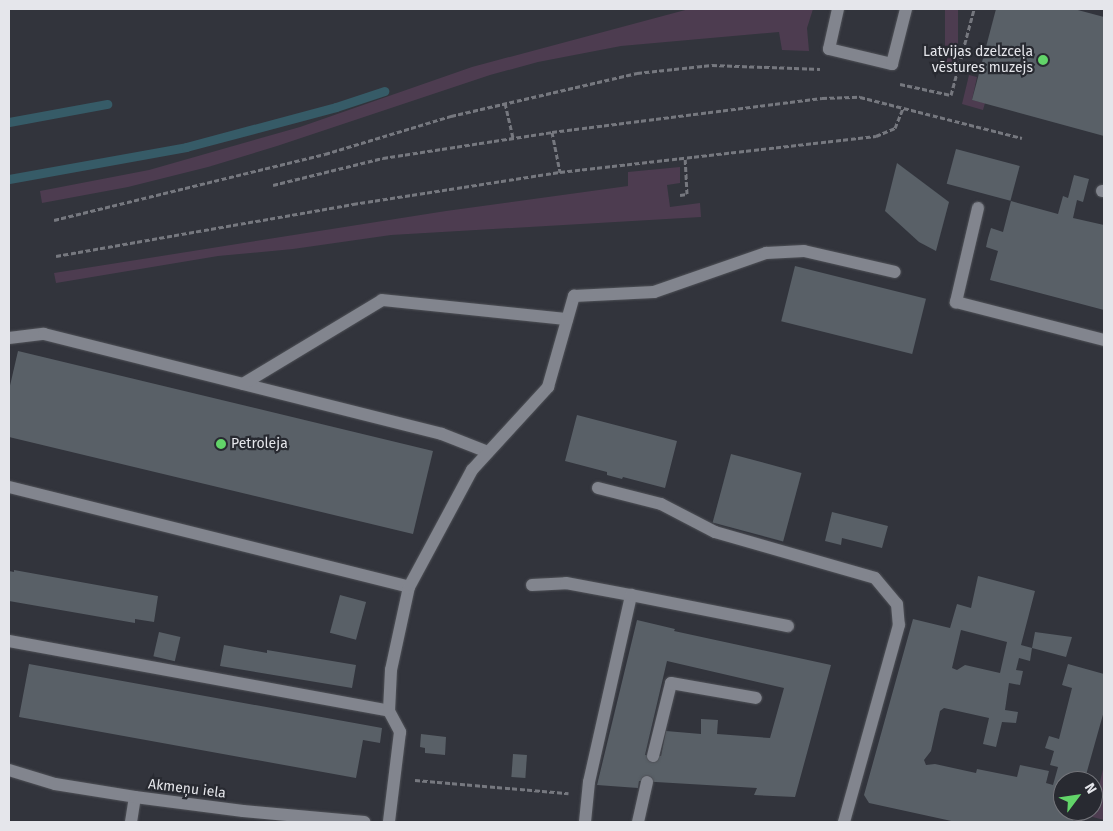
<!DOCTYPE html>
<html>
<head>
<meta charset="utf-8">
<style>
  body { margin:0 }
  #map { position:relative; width:1113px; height:831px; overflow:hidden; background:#32343c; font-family:"Fira Sans",sans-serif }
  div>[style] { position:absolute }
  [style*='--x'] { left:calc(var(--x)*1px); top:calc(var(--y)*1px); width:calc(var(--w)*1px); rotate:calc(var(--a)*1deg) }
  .green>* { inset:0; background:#4d3c50; transform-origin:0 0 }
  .stream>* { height:9px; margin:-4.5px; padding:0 4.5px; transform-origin:4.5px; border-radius:4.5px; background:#365b67 }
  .building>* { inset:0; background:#596067; transform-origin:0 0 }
  .path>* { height:3px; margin-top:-1.5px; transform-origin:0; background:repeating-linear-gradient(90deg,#76787f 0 5px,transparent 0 7.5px) }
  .roads { filter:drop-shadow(0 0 1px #4f5157) drop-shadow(0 0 1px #4f5157) }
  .service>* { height:12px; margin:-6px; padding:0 6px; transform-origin:6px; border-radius:6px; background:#82858e }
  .minor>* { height:12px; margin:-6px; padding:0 6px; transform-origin:6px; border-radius:6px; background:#82858e }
  .dots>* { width:14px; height:14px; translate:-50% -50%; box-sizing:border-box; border:2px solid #282a31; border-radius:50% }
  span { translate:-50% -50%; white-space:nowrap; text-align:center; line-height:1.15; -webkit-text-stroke:4.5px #282a31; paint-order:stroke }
  .poi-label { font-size:14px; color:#e5e6eb }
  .right { translate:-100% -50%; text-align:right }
  .left { translate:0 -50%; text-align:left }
  .street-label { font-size:14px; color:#e5e6eb }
  .frame { position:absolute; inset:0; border:10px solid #e5e6eb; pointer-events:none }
  .north { position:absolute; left:1053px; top:771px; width:50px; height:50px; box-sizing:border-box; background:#282a31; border:1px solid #74757b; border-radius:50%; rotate:59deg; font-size:14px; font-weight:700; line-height:20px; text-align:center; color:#e5e6eb }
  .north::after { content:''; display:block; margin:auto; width:18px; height:22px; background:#62d469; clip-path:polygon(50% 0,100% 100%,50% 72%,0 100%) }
</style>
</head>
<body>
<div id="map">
  <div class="green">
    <i style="clip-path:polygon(689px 9px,813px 9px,807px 28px,809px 51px,782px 50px,779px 32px,621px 46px,538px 62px,490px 75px,277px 146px,208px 167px,128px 187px,42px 203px,40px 191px,149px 170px,300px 127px,472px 67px)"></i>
    <i style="left:945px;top:9px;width:13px;height:54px"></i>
    <i style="clip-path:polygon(969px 75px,977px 77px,972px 100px,985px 103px,983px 110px,962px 104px)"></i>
    <i style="clip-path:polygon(680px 167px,680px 183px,667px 185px,670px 207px,700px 203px,701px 217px,391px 235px,293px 249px,218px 256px,56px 283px,54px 273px,446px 211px,628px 186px,628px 172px)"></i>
    <i style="clip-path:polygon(1104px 765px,1104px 820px,1089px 816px,1093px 811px)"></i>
  </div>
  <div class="stream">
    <i style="--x:9;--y:122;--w:100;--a:-10.4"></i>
    <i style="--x:9;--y:179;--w:180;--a:-10.2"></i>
    <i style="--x:186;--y:147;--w:155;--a:-14.9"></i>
    <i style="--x:336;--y:107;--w:51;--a:-18.4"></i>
  </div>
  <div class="building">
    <i style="clip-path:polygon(996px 9px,1074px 9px,1104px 17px,1104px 136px,972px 100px)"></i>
    <i style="left:956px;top:149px;width:66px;height:36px;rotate:15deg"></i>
    <i style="clip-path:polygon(897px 163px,949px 202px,936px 251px,919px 242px,885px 211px)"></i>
    <i style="clip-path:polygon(1074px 175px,1089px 179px,1083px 202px,1077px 200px,1073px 218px,1104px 225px,1104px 310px,990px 280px,998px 251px,986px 247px,988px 238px,991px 228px,1003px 232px,1011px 201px,1058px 214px,1063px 196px,1068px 198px)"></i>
    <i style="left:795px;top:266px;width:135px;height:57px;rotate:14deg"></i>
    <i style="clip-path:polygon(18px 351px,433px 451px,413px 534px,9px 437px,9px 390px)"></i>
    <i style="clip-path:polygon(577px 415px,677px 441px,665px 488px,623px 477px,622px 479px,607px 475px,607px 472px,565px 461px)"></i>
    <i style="left:731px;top:454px;width:73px;height:71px;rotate:15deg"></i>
    <i style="clip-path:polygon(832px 512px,888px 526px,882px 548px,842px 538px,841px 545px,825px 541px)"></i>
    <i style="clip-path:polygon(14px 570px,158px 596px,154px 622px,135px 619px,135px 623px,9px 601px,9px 571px,14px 572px)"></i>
    <i style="clip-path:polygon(evenodd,978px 576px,1035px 591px,1021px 645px,1032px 648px,1035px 632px,1072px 637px,1066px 657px,1032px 648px,1030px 661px,1019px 658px,1016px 670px,1023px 671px,1020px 685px,1009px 683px,1005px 710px,1018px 712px,1016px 723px,1002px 722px,996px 747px,983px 744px,989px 718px,944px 708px,940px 711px,931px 751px,924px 760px,926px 765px,935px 764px,976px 773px,977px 769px,1017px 777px,1020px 765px,1049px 771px,1046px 783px,1053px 785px,1058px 767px,1050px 765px,1054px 751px,1045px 748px,1049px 736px,1059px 739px,1072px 688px,1062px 685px,1068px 664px,1104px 674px,1104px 711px,1086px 775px,1083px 781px,1063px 781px,1063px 811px,1076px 811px,1073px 822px,956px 822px,869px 803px,864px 795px,913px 619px,950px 628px,957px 604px,971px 608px,978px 576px,961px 630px,1007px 642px,1000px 673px,965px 665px,957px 670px,952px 668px,961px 630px)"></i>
    <i style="left:340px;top:595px;width:27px;height:39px;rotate:15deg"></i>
    <i style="clip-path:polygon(evenodd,637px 620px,675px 629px,674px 631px,831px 665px,795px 797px,754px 795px,757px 788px,639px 781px,638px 788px,597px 785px,637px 620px,667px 661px,784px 688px,770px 738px,717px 734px,718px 720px,701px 719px,701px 734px,666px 731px,661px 756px,645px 755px,667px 661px)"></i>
    <i style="left:159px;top:632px;width:22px;height:25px;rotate:13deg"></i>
    <i style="clip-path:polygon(224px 645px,267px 653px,267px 650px,356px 665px,352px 688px,220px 666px)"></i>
    <i style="clip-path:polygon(29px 664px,382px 728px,380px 743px,363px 740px,356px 778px,19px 717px)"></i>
    <i style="clip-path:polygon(421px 734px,446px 737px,445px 755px,425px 753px,425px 748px,420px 747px)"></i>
    <i style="left:513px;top:754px;width:14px;height:23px;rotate:4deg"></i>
  </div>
  <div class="path">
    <i style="--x:900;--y:84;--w:52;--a:12.2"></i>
    <i style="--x:951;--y:95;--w:89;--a:-75"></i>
    <i style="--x:505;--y:103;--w:37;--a:77"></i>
    <i style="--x:552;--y:132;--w:41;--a:78.7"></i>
    <i style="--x:273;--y:185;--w:113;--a:-13.8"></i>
    <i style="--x:383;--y:158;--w:171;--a:-8.7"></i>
    <i style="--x:552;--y:132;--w:272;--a:-7.2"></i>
    <i style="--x:822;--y:98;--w:38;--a:-2"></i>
    <i style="--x:860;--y:97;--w:167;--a:14.2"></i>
    <i style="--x:680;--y:195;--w:7;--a:-8"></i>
    <i style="--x:687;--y:194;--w:35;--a:-93"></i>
    <i style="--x:54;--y:220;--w:279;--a:-13.7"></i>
    <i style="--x:325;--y:154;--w:132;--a:-16.8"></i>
    <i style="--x:451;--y:116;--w:191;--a:-13"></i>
    <i style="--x:637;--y:73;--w:75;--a:-6.1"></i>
    <i style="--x:712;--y:65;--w:108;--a:2.1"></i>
    <i style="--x:56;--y:256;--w:302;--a:-9.9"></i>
    <i style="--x:353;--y:204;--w:209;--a:-8.8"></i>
    <i style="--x:560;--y:172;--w:318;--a:-6.5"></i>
    <i style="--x:876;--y:136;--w:21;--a:-23"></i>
    <i style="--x:895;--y:128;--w:22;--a:-68"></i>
    <i style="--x:415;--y:780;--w:154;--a:4.9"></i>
  </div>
  <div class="roads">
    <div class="service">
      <i style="--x:838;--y:9;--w:41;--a:102.7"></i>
      <i style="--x:829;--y:49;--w:65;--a:13.4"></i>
      <i style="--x:892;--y:64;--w:57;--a:-75.7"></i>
      <i style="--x:1102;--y:191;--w:2;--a:0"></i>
      <i style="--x:978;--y:208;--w:97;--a:103.2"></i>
      <i style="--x:956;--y:302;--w:153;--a:14.4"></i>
      <i style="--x:9;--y:338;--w:35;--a:-7"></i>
      <i style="--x:44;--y:334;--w:410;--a:14.1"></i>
      <i style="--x:442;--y:434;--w:49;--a:21.4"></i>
      <i style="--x:243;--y:384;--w:162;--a:-31.1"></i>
      <i style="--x:382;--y:300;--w:186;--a:5.9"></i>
      <i style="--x:9;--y:487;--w:412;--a:14"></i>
      <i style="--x:598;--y:488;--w:65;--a:14.3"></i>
      <i style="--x:661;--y:504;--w:61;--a:27.4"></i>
      <i style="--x:715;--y:532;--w:166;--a:16"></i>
      <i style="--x:875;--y:578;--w:34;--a:50"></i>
      <i style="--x:897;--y:604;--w:21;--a:85"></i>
      <i style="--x:899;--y:625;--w:205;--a:105.6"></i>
      <i style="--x:532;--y:585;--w:34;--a:-3"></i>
      <i style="--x:566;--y:583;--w:66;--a:10.5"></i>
      <i style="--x:9;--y:641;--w:386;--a:10.4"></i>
      <i style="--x:389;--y:711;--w:24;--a:62"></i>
      <i style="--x:400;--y:732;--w:91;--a:97"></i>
      <i style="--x:389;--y:711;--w:41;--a:-87.2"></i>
      <i style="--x:391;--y:670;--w:85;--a:-77.8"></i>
      <i style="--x:409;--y:587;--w:133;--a:-61.7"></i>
      <i style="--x:472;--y:470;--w:113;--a:-47.5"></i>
      <i style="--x:548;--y:387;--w:95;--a:-74.1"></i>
      <i style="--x:574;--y:296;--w:80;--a:-2.9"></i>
      <i style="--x:654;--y:292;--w:119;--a:-19.2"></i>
      <i style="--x:766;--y:253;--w:38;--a:-3"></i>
      <i style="--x:804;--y:251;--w:93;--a:13"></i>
      <i style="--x:653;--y:756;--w:75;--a:-76.1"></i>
      <i style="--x:671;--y:683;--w:86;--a:10"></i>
      <i style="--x:131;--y:822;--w:25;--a:-81"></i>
      <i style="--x:585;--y:822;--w:40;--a:-84.3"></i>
      <i style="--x:589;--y:782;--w:192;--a:-77.3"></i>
      <i style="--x:631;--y:595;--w:160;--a:11.2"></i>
      <i style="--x:638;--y:822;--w:41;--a:-77.3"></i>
    </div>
    <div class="minor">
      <i style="--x:9;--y:770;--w:48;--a:16.9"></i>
      <i style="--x:55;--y:784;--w:81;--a:9.2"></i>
      <i style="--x:135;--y:797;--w:109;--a:7.4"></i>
      <i style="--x:243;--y:811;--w:122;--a:5.2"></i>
    </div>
  </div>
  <div class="dots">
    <i style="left:1043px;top:60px;background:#62d469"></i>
    <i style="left:221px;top:444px;background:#62d469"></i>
  </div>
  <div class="poi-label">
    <span class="right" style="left:1033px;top:60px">Latvijas dzelzceļa<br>vēstures muzejs</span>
    <span class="left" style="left:231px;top:444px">Petroleja</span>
  </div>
  <div class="street-label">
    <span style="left:187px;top:789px;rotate:7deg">Akmeņu iela</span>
  </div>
  <div class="frame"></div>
  <div class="north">N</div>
</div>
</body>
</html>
